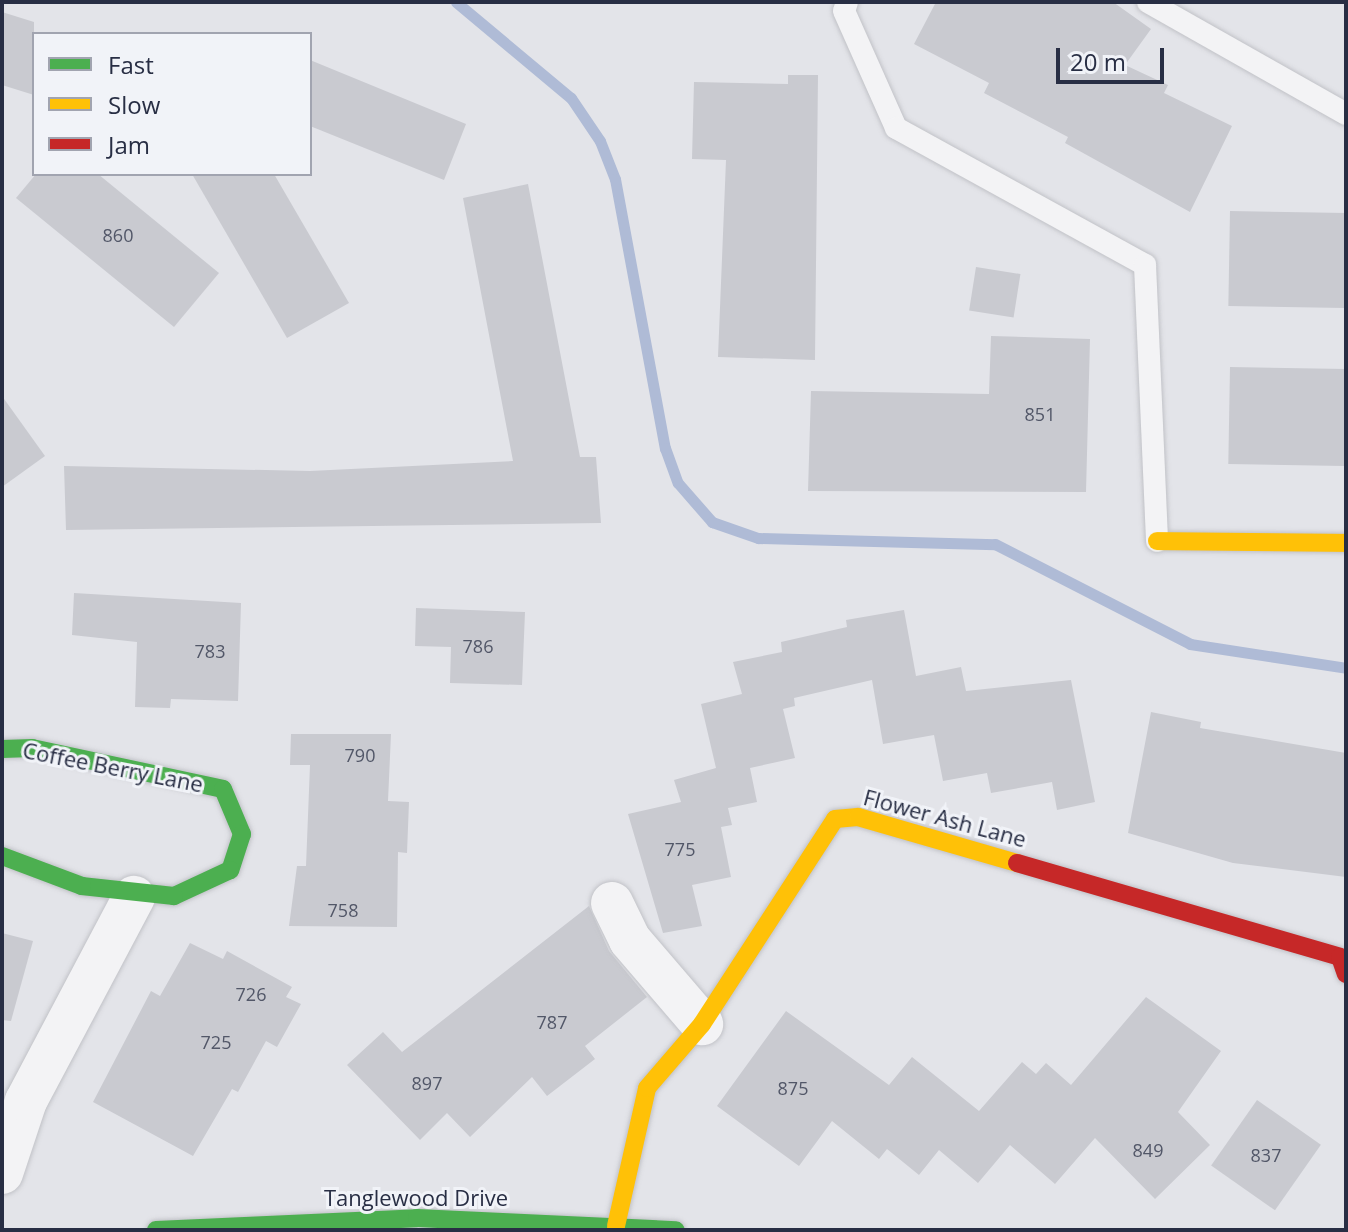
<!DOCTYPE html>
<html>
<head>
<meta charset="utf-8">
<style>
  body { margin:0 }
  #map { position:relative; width:1348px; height:1232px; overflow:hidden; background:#e3e4e9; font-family:"Open Sans",sans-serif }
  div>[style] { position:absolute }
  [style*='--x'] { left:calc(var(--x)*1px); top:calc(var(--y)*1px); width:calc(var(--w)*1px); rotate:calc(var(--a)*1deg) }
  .stream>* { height:11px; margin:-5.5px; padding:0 5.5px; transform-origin:5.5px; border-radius:5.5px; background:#afbbd6 }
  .building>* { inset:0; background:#c9cad0; transform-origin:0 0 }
  .roads { filter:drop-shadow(0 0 2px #c1c2c7) drop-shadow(0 0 2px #c1c2c7) }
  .lane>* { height:22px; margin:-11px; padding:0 11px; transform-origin:11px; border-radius:11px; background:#f3f3f5 }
  .street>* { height:42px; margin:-21px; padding:0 21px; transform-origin:21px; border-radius:21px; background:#f3f3f5 }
  .fast>* { height:18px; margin:-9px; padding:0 9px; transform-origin:9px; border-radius:9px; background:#4caf50 }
  .slow>* { height:18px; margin:-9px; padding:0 9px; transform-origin:9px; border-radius:9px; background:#ffc107 }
  .jam>* { height:18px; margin:-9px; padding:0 9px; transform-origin:9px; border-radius:9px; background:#c62828 }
  span { translate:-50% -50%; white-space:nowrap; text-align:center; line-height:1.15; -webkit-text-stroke:6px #f1f3f8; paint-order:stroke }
  .number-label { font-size:18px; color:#525768 }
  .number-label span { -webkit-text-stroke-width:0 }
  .street-label { font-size:22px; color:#282e44 }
  .frame { position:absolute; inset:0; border:4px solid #282e44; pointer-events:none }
  .legend { position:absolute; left:32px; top:32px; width:280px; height:144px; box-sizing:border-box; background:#f1f3f8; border:2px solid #a1a4b0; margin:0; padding:10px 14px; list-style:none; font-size:24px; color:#282e44 }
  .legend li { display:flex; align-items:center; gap:16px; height:40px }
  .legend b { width:40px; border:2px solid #a1a4b0 }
  .scale { position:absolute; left:1056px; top:48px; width:108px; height:36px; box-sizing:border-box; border:4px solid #282e44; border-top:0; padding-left:10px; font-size:24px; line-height:28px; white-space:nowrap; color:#282e44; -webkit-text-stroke:6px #f1f3f8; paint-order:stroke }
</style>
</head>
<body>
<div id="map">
  <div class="stream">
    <i style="--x:456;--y:2;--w:150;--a:39.9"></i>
    <i style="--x:571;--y:98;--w:52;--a:56"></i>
    <i style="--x:600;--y:141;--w:41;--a:68.5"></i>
    <i style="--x:615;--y:179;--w:274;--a:79.5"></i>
    <i style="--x:665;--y:448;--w:37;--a:70"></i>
    <i style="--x:678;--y:483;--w:52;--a:48.9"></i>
    <i style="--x:712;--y:522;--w:49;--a:19.2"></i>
    <i style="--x:758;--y:538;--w:237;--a:1.5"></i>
    <i style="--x:995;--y:544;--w:219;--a:27.1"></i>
    <i style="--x:1190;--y:644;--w:158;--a:8.7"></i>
  </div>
  <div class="building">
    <i style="clip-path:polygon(936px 2px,1113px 2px,1151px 29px,1125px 65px,1168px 85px,1164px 93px,1232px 126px,1190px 212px,1065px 143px,1068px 137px,984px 93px,989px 83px,914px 44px)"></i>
    <i style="clip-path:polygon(2px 12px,34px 22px,34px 95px,2px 85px)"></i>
    <i style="clip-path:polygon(310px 60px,466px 124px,444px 180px,310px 126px)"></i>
    <i style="clip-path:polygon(788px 75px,818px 75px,815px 360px,718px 357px,726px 160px,692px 159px,694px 82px,788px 84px)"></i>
    <i style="clip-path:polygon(36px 174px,98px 174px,219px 273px,174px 327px,16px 198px)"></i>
    <i style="clip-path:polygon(192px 174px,274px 174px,349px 303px,287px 338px)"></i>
    <i style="clip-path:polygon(528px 184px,580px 457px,596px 457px,601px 523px,66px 530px,64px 466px,310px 471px,513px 461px,463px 198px)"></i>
    <i style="left:1230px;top:211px;width:116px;height:95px;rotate:1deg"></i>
    <i style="left:976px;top:267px;width:45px;height:44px;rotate:9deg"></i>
    <i style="clip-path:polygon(991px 336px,1090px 339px,1086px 492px,808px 491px,811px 391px,989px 394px)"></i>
    <i style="left:1230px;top:367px;width:116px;height:97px;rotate:1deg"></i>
    <i style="clip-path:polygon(2px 396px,45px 456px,2px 487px)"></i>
    <i style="clip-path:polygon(74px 593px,241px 603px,238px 701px,171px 699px,170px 708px,135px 707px,137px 642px,72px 635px)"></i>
    <i style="clip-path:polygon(416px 608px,525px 612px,522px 685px,450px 683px,451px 647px,415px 646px)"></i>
    <i style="clip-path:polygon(904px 610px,916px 676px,961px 667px,966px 691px,1071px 680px,1095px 802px,1057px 810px,1052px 782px,991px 793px,987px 773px,943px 781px,934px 735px,883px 744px,872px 680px,794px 698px,795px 706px,783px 709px,795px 758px,750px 768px,757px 802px,728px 808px,732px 825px,721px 827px,731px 877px,692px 885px,702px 926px,663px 933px,628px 814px,681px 802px,674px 780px,716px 768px,701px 704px,742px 694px,733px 662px,782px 652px,781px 642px,847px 627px,846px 620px)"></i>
    <i style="clip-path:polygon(1151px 712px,1201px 722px,1200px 728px,1346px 753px,1346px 877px,1233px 863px,1128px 833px)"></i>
    <i style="clip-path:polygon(291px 734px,391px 734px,388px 801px,409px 802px,407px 853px,398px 852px,397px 927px,289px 926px,297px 866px,306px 866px,310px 765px,290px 765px)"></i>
    <i style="clip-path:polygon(589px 906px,609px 951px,647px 997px,585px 1046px,595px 1059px,547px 1096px,532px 1077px,470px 1137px,447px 1113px,420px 1140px,347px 1065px,383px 1032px,402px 1052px)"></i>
    <i style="clip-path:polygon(2px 933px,33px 941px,11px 1021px,2px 1020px)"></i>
    <i style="clip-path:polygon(190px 943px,223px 959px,227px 951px,292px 987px,286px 997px,301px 1004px,277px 1047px,266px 1041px,238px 1092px,232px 1089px,193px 1156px,93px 1102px,151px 991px,160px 996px)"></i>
    <i style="clip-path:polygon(1146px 997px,1221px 1051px,1178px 1112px,1210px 1145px,1155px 1199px,1095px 1138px,1055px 1184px,1010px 1145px,978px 1183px,939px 1150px,919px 1175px,887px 1149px,879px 1159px,832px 1121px,799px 1166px,717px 1106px,786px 1011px,889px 1085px,912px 1057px,979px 1111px,1022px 1062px,1036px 1074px,1046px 1063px,1071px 1085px)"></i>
    <i style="left:1257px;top:1100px;width:78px;height:80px;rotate:35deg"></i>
  </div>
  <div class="roads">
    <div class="lane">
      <i style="--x:847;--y:2;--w:9;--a:108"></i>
      <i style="--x:844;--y:11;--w:128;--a:66"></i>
      <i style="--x:896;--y:128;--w:284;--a:28.8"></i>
      <i style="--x:1145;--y:265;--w:276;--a:87.5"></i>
      <i style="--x:1148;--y:2;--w:227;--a:29.5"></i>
    </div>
    <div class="street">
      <i style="--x:612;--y:903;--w:41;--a:64.1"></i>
      <i style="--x:630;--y:940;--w:111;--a:49.4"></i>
      <i style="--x:2;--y:1173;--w:76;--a:-71.6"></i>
      <i style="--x:26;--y:1101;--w:231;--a:-62.1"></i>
    </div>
    <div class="fast">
      <i style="--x:2;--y:749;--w:30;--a:-2"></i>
      <i style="--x:32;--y:748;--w:195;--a:12.1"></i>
      <i style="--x:223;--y:789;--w:49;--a:67.1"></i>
      <i style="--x:242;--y:834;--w:38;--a:108"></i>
      <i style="--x:230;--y:870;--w:62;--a:155.1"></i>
      <i style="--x:174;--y:896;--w:93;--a:-173.8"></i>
      <i style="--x:82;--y:886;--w:85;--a:-159.4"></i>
      <i style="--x:156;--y:1230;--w:261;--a:-2.6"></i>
      <i style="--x:417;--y:1218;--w:259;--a:2.7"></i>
    </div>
    <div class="slow">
      <i style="--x:1157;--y:541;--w:189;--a:0.6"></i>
      <i style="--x:616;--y:1226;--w:141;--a:-77.3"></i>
      <i style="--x:647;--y:1088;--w:84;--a:-49.3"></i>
      <i style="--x:702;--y:1024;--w:244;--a:-57"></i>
      <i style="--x:835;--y:819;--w:23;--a:-5"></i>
      <i style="--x:858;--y:817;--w:166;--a:16.1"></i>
    </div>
    <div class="jam">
      <i style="--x:1017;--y:863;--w:336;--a:16.2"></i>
      <i style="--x:1340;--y:957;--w:18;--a:71"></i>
    </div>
  </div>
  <div class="number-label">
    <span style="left:118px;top:235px">860</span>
    <span style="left:1040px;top:414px">851</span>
    <span style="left:478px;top:646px">786</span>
    <span style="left:210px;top:651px">783</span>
    <span style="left:360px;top:755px">790</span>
    <span style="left:680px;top:849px">775</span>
    <span style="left:343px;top:910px">758</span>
    <span style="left:251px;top:994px">726</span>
    <span style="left:552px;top:1022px">787</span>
    <span style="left:216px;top:1042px">725</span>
    <span style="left:427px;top:1083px">897</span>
    <span style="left:793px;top:1088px">875</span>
    <span style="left:1148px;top:1150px">849</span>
    <span style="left:1266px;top:1155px">837</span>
  </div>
  <div class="street-label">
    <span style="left:113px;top:767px;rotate:11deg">Coffee Berry Lane</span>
    <span style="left:945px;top:818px;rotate:15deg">Flower Ash Lane</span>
    <span style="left:416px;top:1198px">Tanglewood Drive</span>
  </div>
  <div class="frame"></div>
  <ul class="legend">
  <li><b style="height:10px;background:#4caf50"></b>Fast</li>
  <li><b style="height:10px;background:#ffc107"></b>Slow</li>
  <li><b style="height:10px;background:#c62828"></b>Jam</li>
  </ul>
  <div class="scale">20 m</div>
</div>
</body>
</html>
